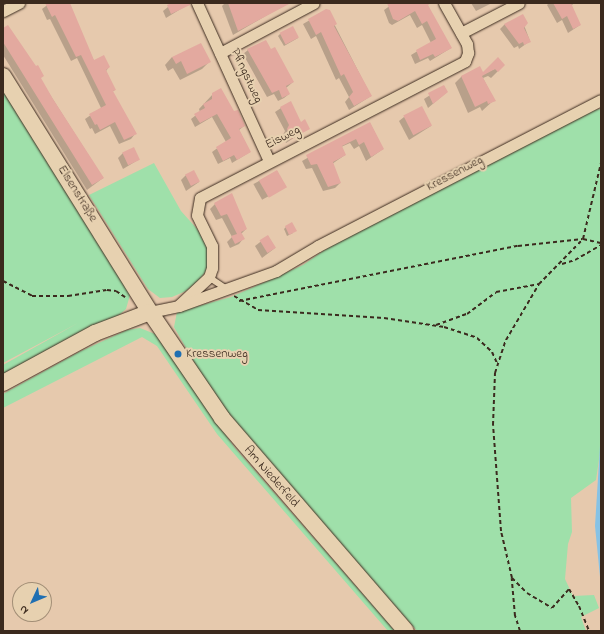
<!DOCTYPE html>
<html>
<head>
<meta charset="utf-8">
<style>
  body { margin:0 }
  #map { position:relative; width:604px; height:634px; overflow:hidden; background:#e6c9ad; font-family:"Indie Flower",sans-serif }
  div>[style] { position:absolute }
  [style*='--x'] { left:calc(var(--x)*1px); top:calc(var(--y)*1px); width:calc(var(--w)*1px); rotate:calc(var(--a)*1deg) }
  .green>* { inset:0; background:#9fe0aa }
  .water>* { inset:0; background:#86c2e5 }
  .shadow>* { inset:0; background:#0003; transform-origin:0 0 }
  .building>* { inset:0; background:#e3a99f; transform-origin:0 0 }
  .path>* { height:2px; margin-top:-1px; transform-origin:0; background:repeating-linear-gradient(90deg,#3b2a1e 0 4px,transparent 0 7px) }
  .roads { filter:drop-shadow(0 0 1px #3b2a1e) drop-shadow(0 0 1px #3b2a1e) }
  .lane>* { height:5.5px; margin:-2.75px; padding:0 2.75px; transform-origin:2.75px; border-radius:2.75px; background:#e7d1b0 }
  .street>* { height:11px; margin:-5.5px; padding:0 5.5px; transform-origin:5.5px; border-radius:5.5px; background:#e7d1b0 }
  .secondary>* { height:16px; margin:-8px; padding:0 8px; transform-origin:8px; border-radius:8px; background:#e7d1b0 }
  .dots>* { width:11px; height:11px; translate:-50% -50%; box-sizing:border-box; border:2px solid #e7d1b0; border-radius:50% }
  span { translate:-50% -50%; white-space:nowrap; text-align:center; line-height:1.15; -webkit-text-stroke:4px #e7d1b0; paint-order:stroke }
  .street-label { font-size:13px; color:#3b2a1e }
  .poi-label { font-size:13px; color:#3b2a1e }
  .left { translate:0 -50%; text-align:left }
  .frame { position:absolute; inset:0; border:4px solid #3b2a1e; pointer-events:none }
  .north { position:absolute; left:12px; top:582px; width:40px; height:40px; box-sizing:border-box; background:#e7d1b0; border:1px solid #a28e76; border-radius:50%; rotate:226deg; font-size:11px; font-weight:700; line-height:16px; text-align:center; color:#3b2a1e }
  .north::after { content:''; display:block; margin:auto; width:14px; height:18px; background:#1f6fb2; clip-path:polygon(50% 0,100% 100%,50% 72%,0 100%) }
</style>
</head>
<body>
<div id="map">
  <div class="green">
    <i style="clip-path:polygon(3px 89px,128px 288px,130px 295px,126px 309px,119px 315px,3px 375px,3px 365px,78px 323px,3px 363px)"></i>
    <i style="clip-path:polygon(601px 109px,601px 446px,596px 480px,571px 498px,572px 532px,568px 544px,565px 579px,573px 596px,594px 595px,599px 608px,581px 617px,586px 631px,417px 631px,233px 421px,198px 369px,174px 327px,177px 312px,231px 297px,303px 265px,336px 242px,588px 111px)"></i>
    <i style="clip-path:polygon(154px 163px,181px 211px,198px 230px,207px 247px,209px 260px,206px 271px,199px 280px,186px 291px,172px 297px,160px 298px,148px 289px,89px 195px)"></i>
    <i style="clip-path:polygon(140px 328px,155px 334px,235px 448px,395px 631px,388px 631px,217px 434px,157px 346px,142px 337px,3px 408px,3px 394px,79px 352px,127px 330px)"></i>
  </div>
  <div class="water">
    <i style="clip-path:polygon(600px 446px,601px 446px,601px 587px,595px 526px)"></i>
  </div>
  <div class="shadow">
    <i style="clip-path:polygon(50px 3px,68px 3px,94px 61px,109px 67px,106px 71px,115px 90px,112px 92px,135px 134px,131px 139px,119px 144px,110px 126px,95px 134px,92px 128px,90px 129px,85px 119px,101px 108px,77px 58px,71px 61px,50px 19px,47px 20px,42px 9px)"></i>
    <i style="clip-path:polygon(173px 3px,182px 3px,184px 7px,166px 18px,163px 11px)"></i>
    <i style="clip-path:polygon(225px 3px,279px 3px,281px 7px,233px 35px,222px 6px)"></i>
    <i style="clip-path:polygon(394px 3px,426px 3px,451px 48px,430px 61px,428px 58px,415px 64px,411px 55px,431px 43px,422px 25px,417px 28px,410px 15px,392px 25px,389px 23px,384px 10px)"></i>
    <i style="clip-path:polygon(471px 3px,492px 3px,476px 11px)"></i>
    <i style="clip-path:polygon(549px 3px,574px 3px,571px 6px,580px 25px,568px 33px,562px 20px,557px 23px,547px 5px)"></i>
    <i style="clip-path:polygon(327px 10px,371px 96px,349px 110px,345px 102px,349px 97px,339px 78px,336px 80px,316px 36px,311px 39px,303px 24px)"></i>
    <i style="clip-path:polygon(505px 24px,524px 25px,530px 41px,519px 49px,518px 46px,514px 48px,500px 29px)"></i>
    <i style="clip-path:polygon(3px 29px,40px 79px,103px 178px,87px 190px,3px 55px)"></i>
    <i style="clip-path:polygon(280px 34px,298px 38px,284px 46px,278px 36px)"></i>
    <i style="clip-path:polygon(248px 50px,270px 50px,293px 82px,286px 88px,289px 94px,284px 98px,278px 101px,274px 94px,267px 97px,243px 54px)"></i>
    <i style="clip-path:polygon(172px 57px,209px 62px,202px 69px,180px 80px,173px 68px,168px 71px,165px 65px)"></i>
    <i style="clip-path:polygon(504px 65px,491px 78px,488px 76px,483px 78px,494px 100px,482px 111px,480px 107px,468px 113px,455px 83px,462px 76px,483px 74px)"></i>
    <i style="clip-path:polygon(444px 86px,447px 92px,428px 108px,424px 99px)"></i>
    <i style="clip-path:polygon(213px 94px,244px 126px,239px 130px,250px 152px,232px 163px,230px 158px,218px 164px,212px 152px,226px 142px,212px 117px,195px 127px,191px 119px,200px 112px,199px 109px)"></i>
    <i style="clip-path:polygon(290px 102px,300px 123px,309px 128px,286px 143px,283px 135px,285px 131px,275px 112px)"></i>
    <i style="clip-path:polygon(404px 117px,431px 126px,409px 140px,399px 121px)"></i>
    <i style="clip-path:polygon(370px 123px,383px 149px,366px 161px,359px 146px,354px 149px,350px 143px,341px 147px,345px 155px,332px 164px,340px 183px,335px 188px,323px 191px,312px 168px,306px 169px,302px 161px)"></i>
    <i style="clip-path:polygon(123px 153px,138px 160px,123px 169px,118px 158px)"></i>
    <i style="left:277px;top:171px;width:18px;height:27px;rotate:61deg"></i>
    <i style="clip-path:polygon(186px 175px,199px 182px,186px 191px,181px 180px)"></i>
    <i style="clip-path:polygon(215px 204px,246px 229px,241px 234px,243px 239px,239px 244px,230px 248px,227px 242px,232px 237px,222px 218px,216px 220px,210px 209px)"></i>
    <i style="clip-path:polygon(286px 227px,293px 233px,287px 236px,284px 229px)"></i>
    <i style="clip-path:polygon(268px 236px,275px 248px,262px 258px,255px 246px)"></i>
  </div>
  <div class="building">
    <i style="clip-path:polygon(45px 3px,70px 3px,94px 60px,104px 55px,110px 67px,106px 70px,116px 90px,113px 91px,137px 134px,124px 140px,115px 122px,100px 130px,97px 124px,95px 125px,89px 114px,106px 105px,81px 55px,76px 57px,55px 15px,52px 17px)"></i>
    <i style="clip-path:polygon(171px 3px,190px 3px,190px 5px,171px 14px,167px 5px)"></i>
    <i style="clip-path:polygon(228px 3px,291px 3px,238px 31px)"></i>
    <i style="clip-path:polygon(387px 3px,431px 3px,428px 5px,452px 48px,435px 57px,433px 54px,420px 60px,416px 50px,436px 39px,427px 21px,422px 24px,415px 11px,398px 21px,393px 19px)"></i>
    <i style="clip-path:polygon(553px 3px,571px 3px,581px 25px,573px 29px,567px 16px,562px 19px)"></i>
    <i style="clip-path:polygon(326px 9px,330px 10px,337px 24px,334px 26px,372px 96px,354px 106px,349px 97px,353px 92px,344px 74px,341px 76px,321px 32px,316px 35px,308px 19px)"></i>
    <i style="clip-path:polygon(523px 14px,528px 23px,524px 28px,531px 42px,524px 45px,523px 42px,519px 44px,504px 24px)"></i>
    <i style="clip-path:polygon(8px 25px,36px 66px,38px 65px,44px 76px,41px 78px,53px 99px,104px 178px,92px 185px,3px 42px,3px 28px)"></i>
    <i style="left:293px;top:26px;width:13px;height:15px;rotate:63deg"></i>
    <i style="clip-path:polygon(266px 40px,271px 49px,275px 47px,294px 82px,286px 86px,290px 94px,282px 98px,279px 90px,272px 93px,247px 49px)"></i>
    <i style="clip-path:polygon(201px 43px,211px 62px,187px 74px,181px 61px,176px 64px,172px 57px)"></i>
    <i style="clip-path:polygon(498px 57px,505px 65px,498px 72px,495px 69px,482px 76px,496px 101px,488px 104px,487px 101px,475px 107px,461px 76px,480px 66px,483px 72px)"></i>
    <i style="clip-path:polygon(444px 85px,448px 92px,433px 104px,428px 93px)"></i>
    <i style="clip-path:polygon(221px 88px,234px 111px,238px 110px,245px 126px,239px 129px,251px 152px,237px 160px,234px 155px,223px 161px,216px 147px,231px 138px,217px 114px,200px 123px,194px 114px,205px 108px,203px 104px,212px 99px,212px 93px)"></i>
    <i style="clip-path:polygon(291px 101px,301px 122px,305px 119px,310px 129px,291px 139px,287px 129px,289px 125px,280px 107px)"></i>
    <i style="left:422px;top:106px;width:22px;height:21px;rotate:63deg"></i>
    <i style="clip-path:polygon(370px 122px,384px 149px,371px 157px,364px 142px,359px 145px,356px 139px,342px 146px,346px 155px,333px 162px,341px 183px,328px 187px,317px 164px,311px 165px,306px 155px)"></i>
    <i style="left:134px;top:147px;width:14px;height:13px;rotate:65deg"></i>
    <i style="left:194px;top:170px;width:13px;height:10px;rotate:63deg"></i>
    <i style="left:277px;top:170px;width:20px;height:21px;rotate:60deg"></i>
    <i style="clip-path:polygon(232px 193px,247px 229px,241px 232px,245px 239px,235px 244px,231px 236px,237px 234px,227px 214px,221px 216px,214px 203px)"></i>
    <i style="clip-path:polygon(292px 222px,297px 231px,289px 235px,285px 226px)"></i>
    <i style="left:268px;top:235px;width:15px;height:10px;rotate:58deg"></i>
  </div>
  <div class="path">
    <i style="--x:562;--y:264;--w:14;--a:-17"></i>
    <i style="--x:575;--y:260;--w:30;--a:-30"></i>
    <i style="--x:3;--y:281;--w:33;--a:27"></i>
    <i style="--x:32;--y:296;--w:36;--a:0"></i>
    <i style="--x:68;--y:296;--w:39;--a:-9"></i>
    <i style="--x:107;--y:290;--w:9;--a:6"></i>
    <i style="--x:116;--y:291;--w:11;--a:34"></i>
    <i style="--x:234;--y:296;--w:28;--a:30"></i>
    <i style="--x:258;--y:310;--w:126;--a:3.6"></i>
    <i style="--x:384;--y:318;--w:61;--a:8.5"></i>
    <i style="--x:444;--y:327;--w:35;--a:18"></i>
    <i style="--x:477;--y:338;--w:21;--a:43"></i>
    <i style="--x:492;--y:352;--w:12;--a:66"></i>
    <i style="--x:239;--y:301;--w:284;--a:-11.2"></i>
    <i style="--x:518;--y:246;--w:65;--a:-6.1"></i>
    <i style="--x:583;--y:239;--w:18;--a:13"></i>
    <i style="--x:436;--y:325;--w:33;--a:-20"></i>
    <i style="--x:467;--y:314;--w:36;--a:-37"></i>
    <i style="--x:496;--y:292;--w:44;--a:-10.5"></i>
    <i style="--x:512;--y:578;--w:21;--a:45"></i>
    <i style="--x:527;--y:593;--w:29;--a:31"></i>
    <i style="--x:552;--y:608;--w:25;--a:-48"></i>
    <i style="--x:569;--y:589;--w:20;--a:60"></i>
    <i style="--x:579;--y:606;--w:27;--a:68"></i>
    <i style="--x:520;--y:631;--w:16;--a:-108"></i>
    <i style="--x:515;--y:616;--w:38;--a:-95"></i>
    <i style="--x:512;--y:578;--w:48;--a:-103.2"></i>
    <i style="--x:501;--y:531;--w:106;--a:-94.3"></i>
    <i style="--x:493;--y:425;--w:52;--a:-87.8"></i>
    <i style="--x:495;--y:373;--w:35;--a:-72"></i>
    <i style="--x:506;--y:340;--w:65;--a:-59.5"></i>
    <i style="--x:539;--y:284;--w:63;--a:-45.6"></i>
    <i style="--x:583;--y:239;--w:78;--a:-76.7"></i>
  </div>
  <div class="roads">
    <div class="lane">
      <i style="--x:209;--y:277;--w:22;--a:34"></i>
    </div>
    <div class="street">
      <i style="--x:197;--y:3;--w:174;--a:65.5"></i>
      <i style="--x:3;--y:11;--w:18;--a:-27"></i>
      <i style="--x:461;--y:33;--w:65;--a:-27.3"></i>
      <i style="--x:220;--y:53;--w:106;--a:-28"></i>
      <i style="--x:179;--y:305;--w:41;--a:-43"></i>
      <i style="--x:209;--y:277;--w:9;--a:-72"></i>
      <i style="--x:212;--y:268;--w:22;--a:-90"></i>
      <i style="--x:212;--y:246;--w:34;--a:-116"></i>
      <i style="--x:197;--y:215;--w:17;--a:-80"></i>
      <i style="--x:200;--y:198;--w:298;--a:-27.3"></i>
      <i style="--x:465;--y:61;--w:9;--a:-69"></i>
      <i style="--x:468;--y:53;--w:9;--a:-96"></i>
      <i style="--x:467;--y:44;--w:47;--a:-119.3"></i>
      <i style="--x:150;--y:312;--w:30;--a:-12"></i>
      <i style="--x:179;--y:306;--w:103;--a:-19.8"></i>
      <i style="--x:276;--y:271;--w:49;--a:-30.8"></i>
      <i style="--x:318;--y:246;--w:318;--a:-27.3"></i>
    </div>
    <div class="secondary">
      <i style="--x:3;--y:76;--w:278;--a:58.1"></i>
      <i style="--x:150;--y:312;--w:128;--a:55.8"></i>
      <i style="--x:222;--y:418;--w:281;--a:49.2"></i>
      <i style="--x:3;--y:383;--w:105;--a:-28.5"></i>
      <i style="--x:95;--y:333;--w:59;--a:-20.9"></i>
    </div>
  </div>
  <div class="dots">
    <i style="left:178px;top:354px;background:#1f6fb2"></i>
  </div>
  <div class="street-label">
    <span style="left:246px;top:76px;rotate:65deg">Pfingstweg</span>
    <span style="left:283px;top:138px;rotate:-27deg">Eisweg</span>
    <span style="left:455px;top:174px;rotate:-28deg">Kressenweg</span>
    <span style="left:77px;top:194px;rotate:58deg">Elsenstraße</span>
    <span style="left:271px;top:477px;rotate:49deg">Am Niederfeld</span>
  </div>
  <div class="poi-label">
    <span class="left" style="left:186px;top:354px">Kressenweg</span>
  </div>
  <div class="frame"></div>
  <div class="north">N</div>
</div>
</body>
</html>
